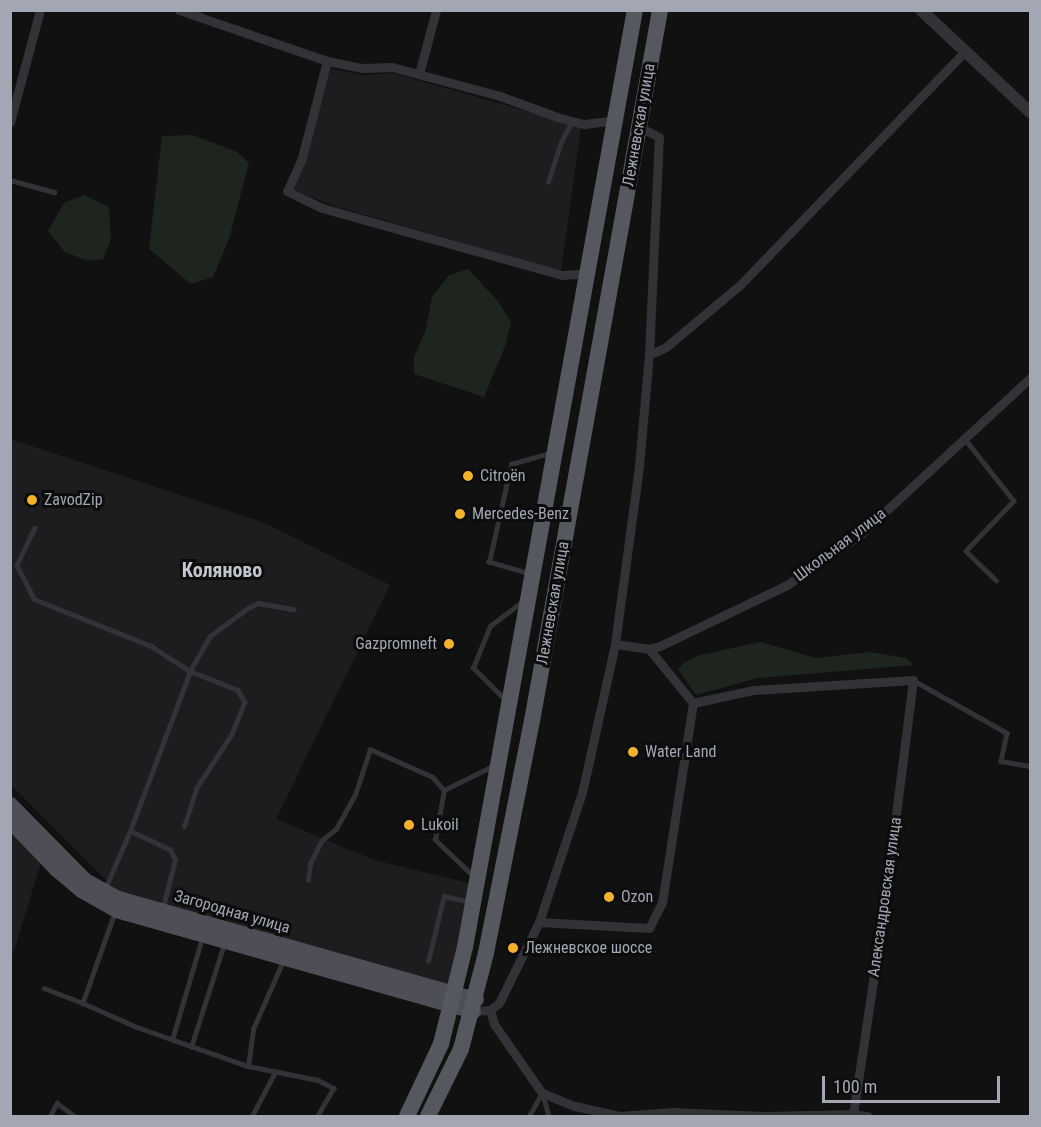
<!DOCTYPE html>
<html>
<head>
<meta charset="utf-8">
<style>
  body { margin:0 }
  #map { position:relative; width:1041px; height:1127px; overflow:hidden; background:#111112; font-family:"Roboto Condensed",sans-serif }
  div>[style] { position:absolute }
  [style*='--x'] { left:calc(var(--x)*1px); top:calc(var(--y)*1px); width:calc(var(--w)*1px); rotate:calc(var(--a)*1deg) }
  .built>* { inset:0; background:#1d1d1f }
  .green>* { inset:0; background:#1d251e }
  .service>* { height:4.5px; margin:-2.25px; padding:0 2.25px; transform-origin:2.25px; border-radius:2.25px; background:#323237 }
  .minor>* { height:9px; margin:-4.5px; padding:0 4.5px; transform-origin:4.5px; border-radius:4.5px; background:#323237 }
  .tertiary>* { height:12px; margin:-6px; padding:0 6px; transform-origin:6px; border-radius:6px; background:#323237 }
  .primary>* { height:15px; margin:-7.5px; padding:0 7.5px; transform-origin:7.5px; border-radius:7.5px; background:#4e4f56 }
  .trunk>* { height:16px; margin:-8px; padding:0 8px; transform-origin:8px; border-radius:8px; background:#56585f }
  .dots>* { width:16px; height:16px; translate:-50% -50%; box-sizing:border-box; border:3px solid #0c0c0d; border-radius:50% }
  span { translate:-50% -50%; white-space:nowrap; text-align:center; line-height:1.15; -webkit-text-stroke:6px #0c0c0d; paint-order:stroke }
  .street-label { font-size:16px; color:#a2a7b3 }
  .poi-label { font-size:16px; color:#a2a7b3 }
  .left { translate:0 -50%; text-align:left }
  .right { translate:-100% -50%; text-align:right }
  .quarter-label { font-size:20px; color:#c3c6cf; font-weight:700 }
  .frame { position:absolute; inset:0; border:12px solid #a2a7b3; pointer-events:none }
  .scale { position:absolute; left:822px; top:1076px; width:178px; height:27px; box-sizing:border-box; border:3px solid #a2a7b3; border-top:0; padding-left:8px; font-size:18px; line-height:21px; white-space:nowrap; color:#a2a7b3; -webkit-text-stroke:4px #0c0c0d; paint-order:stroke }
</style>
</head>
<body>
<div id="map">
  <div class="built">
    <i style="clip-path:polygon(331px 69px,363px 75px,393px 73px,581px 127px,561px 271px,334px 206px,294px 190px)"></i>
    <i style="clip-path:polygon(10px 439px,262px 522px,390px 585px,276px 819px,374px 860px,469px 883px,451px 985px,117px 891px,11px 785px)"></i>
    <i style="clip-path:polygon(11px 825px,42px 859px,11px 961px)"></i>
  </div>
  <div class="green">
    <i style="clip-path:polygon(193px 135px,237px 152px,249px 163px,229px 239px,213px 277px,191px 284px,149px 249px,162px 136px)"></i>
    <i style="clip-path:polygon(84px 195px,109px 207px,111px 239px,103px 259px,88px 261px,65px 252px,48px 231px,64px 203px)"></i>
    <i style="clip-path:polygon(468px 269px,497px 300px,511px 322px,506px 344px,484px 397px,414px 374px,414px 357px,426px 329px,432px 297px,449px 275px)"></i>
    <i style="clip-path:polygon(761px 642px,815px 658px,870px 652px,906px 658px,914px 665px,758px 678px,696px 695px,678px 669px,684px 663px,700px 655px)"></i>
  </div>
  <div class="service">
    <i style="--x:10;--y:180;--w:46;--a:15.3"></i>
    <i style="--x:548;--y:182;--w:42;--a:-72"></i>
    <i style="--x:561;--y:142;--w:24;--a:-62"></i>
    <i style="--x:965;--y:439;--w:79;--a:51.7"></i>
    <i style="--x:1014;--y:501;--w:69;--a:133.8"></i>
    <i style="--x:966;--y:551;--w:42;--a:44"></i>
    <i style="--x:35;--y:528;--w:41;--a:115.9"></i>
    <i style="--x:17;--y:565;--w:38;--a:63"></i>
    <i style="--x:34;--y:599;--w:126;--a:21.9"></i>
    <i style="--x:151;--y:646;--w:46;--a:32.7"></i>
    <i style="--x:190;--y:671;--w:52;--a:21.6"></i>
    <i style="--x:238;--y:690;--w:14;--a:60"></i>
    <i style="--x:245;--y:702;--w:37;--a:112"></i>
    <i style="--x:231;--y:736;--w:62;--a:123.2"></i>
    <i style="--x:197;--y:788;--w:40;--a:108"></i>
    <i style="--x:530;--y:574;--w:43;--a:-163.7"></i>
    <i style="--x:489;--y:562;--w:100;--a:-77.3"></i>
    <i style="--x:511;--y:464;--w:41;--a:-15.8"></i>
    <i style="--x:913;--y:680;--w:108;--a:29.4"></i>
    <i style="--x:1007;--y:733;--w:29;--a:102"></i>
    <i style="--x:1001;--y:761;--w:29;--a:10"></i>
    <i style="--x:506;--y:701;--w:47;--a:-135"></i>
    <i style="--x:473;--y:668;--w:45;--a:-68"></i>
    <i style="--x:490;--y:626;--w:41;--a:-37.1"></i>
    <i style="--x:474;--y:877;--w:54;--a:-136.5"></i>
    <i style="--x:435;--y:840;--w:51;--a:-79.8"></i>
    <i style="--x:444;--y:790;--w:55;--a:-26.1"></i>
    <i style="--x:308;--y:880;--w:16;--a:-83"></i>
    <i style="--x:310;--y:864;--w:25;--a:-64"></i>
    <i style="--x:321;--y:841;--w:19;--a:-39"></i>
    <i style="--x:336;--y:829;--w:39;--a:-61"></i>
    <i style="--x:355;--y:795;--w:48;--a:-71.9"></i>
    <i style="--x:370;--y:749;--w:69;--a:24"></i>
    <i style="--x:433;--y:777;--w:17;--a:50"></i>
    <i style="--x:105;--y:889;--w:63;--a:-66.7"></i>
    <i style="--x:163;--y:907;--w:49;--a:-75.7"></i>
    <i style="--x:175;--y:860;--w:11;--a:-117"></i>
    <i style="--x:170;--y:850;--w:44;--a:-154.6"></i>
    <i style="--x:130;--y:831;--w:171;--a:-69.4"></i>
    <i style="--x:190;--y:671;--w:40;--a:-60.3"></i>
    <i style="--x:210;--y:636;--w:47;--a:-36.4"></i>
    <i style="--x:248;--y:608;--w:11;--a:-27"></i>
    <i style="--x:258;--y:603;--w:36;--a:10"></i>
    <i style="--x:115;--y:913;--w:96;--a:109.6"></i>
    <i style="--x:83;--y:1003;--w:59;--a:24"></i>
    <i style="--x:137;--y:1027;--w:118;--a:19.4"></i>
    <i style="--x:248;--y:1066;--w:37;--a:-82"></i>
    <i style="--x:253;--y:1029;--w:74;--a:-66.2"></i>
    <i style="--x:428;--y:961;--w:67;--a:-76.2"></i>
    <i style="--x:444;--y:896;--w:28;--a:13"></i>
    <i style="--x:44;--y:988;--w:42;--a:21"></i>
    <i style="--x:172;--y:1040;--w:106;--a:-73.6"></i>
    <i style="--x:191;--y:1047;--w:108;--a:-72.2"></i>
    <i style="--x:248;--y:1066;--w:71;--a:11.3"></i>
    <i style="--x:318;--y:1080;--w:18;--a:27"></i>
    <i style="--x:334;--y:1088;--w:32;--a:120"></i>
    <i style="--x:543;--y:1095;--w:22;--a:74"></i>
    <i style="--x:10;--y:1115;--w:1;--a:45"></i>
    <i style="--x:50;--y:1116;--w:15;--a:-62"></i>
    <i style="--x:57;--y:1103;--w:22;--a:36"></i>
    <i style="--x:252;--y:1116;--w:50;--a:-62.4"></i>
    <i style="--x:529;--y:1116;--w:26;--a:-61"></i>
  </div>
  <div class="minor">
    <i style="--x:179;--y:10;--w:157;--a:19"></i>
    <i style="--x:327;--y:61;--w:37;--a:11"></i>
    <i style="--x:363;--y:68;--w:29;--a:-2"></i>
    <i style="--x:392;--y:67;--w:112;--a:15"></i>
    <i style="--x:500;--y:96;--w:61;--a:20.2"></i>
    <i style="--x:557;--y:117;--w:28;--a:15"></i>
    <i style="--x:584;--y:124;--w:32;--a:-7"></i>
    <i style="--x:327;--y:61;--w:100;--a:104.5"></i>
    <i style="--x:302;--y:158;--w:36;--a:114"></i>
    <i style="--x:287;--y:191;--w:39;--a:26"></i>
    <i style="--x:322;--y:208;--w:249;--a:15.6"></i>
    <i style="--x:562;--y:275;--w:26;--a:-4"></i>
    <i style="--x:419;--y:74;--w:66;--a:-75.1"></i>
    <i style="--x:10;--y:122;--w:116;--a:-75"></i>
    <i style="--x:649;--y:355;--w:19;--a:-25"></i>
    <i style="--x:666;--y:347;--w:97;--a:-40"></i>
    <i style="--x:740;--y:285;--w:325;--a:-46.1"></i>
    <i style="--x:615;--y:644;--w:34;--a:8"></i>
    <i style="--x:649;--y:649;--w:11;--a:-15"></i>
    <i style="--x:660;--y:646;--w:141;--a:-25.7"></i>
    <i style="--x:787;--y:585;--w:91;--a:-34.7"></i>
    <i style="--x:862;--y:533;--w:229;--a:-42.7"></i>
    <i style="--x:649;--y:649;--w:70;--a:50.8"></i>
    <i style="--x:693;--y:703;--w:61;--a:-12.2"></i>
    <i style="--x:753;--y:690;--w:160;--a:-3.6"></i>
    <i style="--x:913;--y:680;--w:223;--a:97.2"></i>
    <i style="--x:885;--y:901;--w:215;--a:98.5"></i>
    <i style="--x:539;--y:922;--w:110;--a:3.1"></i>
    <i style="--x:649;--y:928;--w:28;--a:-63"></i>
    <i style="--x:662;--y:903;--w:202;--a:-81.2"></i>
    <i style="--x:490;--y:1010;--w:15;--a:74"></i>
    <i style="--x:494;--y:1024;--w:84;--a:55.2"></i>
    <i style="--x:542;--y:1093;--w:35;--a:22"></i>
    <i style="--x:575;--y:1106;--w:45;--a:12.8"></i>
    <i style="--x:619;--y:1116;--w:54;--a:-4.2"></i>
    <i style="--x:673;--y:1112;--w:93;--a:2.5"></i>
    <i style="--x:766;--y:1116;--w:87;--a:-1.3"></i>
    <i style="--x:853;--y:1114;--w:15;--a:8"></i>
    <i style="--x:473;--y:1011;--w:17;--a:-3"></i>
    <i style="--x:490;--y:1010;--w:11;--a:-38"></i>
    <i style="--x:499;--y:1003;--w:90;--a:-63.7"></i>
    <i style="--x:539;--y:922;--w:136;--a:-71.6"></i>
    <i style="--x:582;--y:793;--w:153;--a:-77.5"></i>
    <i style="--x:615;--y:644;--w:180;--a:-82.3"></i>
    <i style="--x:639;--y:466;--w:111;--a:-84.9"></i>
    <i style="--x:649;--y:355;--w:218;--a:-87.4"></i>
    <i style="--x:659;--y:137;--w:22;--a:-153"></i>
  </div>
  <div class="tertiary">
    <i style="--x:921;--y:10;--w:149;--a:43.1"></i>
  </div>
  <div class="primary">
    <i style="--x:10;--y:804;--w:107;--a:45.4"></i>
    <i style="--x:85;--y:880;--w:38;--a:29"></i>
    <i style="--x:118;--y:898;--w:372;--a:15.8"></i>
    <i style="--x:10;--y:821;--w:66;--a:46.2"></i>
    <i style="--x:56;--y:869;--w:33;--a:40"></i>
    <i style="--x:81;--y:890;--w:40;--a:29.7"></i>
    <i style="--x:116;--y:910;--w:371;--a:15.8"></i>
  </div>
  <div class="trunk">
    <i style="--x:407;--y:1116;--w:80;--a:-64.7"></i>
    <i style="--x:441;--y:1044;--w:100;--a:-76.1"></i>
    <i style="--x:465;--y:947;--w:952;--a:-79.72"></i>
    <i style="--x:428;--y:1116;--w:75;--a:-63.8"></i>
    <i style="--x:461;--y:1049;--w:99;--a:-75.4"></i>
    <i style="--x:486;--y:953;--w:237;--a:-78.8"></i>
    <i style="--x:532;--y:721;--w:722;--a:-79.79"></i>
  </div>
  <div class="dots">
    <i style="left:468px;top:476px;background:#f2b229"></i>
    <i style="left:32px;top:500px;background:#f2b229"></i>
    <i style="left:460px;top:514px;background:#f2b229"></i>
    <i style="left:449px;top:644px;background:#f2b229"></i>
    <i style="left:633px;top:752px;background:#f2b229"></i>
    <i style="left:409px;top:825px;background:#f2b229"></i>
    <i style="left:609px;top:897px;background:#f2b229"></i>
    <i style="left:513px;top:948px;background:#f2b229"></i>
  </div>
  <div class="street-label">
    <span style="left:639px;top:125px;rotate:-80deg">Лежневская улица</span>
    <span style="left:840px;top:545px;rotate:-37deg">Школьная улица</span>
    <span style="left:553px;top:603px;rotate:-80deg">Лежневская улица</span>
    <span style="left:885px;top:897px;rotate:-82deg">Александровская улица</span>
    <span style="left:232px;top:912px;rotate:16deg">Загородная улица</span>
  </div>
  <div class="poi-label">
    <span class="left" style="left:480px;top:476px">Citroën</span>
    <span class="left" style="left:44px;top:500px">ZavodZip</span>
    <span class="left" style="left:472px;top:514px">Mercedes-Benz</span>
    <span class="right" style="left:437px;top:644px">Gazpromneft</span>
    <span class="left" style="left:645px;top:752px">Water Land</span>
    <span class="left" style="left:421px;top:825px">Lukoil</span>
    <span class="left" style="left:621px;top:897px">Ozon</span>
    <span class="left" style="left:525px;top:948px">Лежневское шоссе</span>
  </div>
  <div class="quarter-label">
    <span style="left:222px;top:570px">Коляново</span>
  </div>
  <div class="frame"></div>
  <div class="scale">100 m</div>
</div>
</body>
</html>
